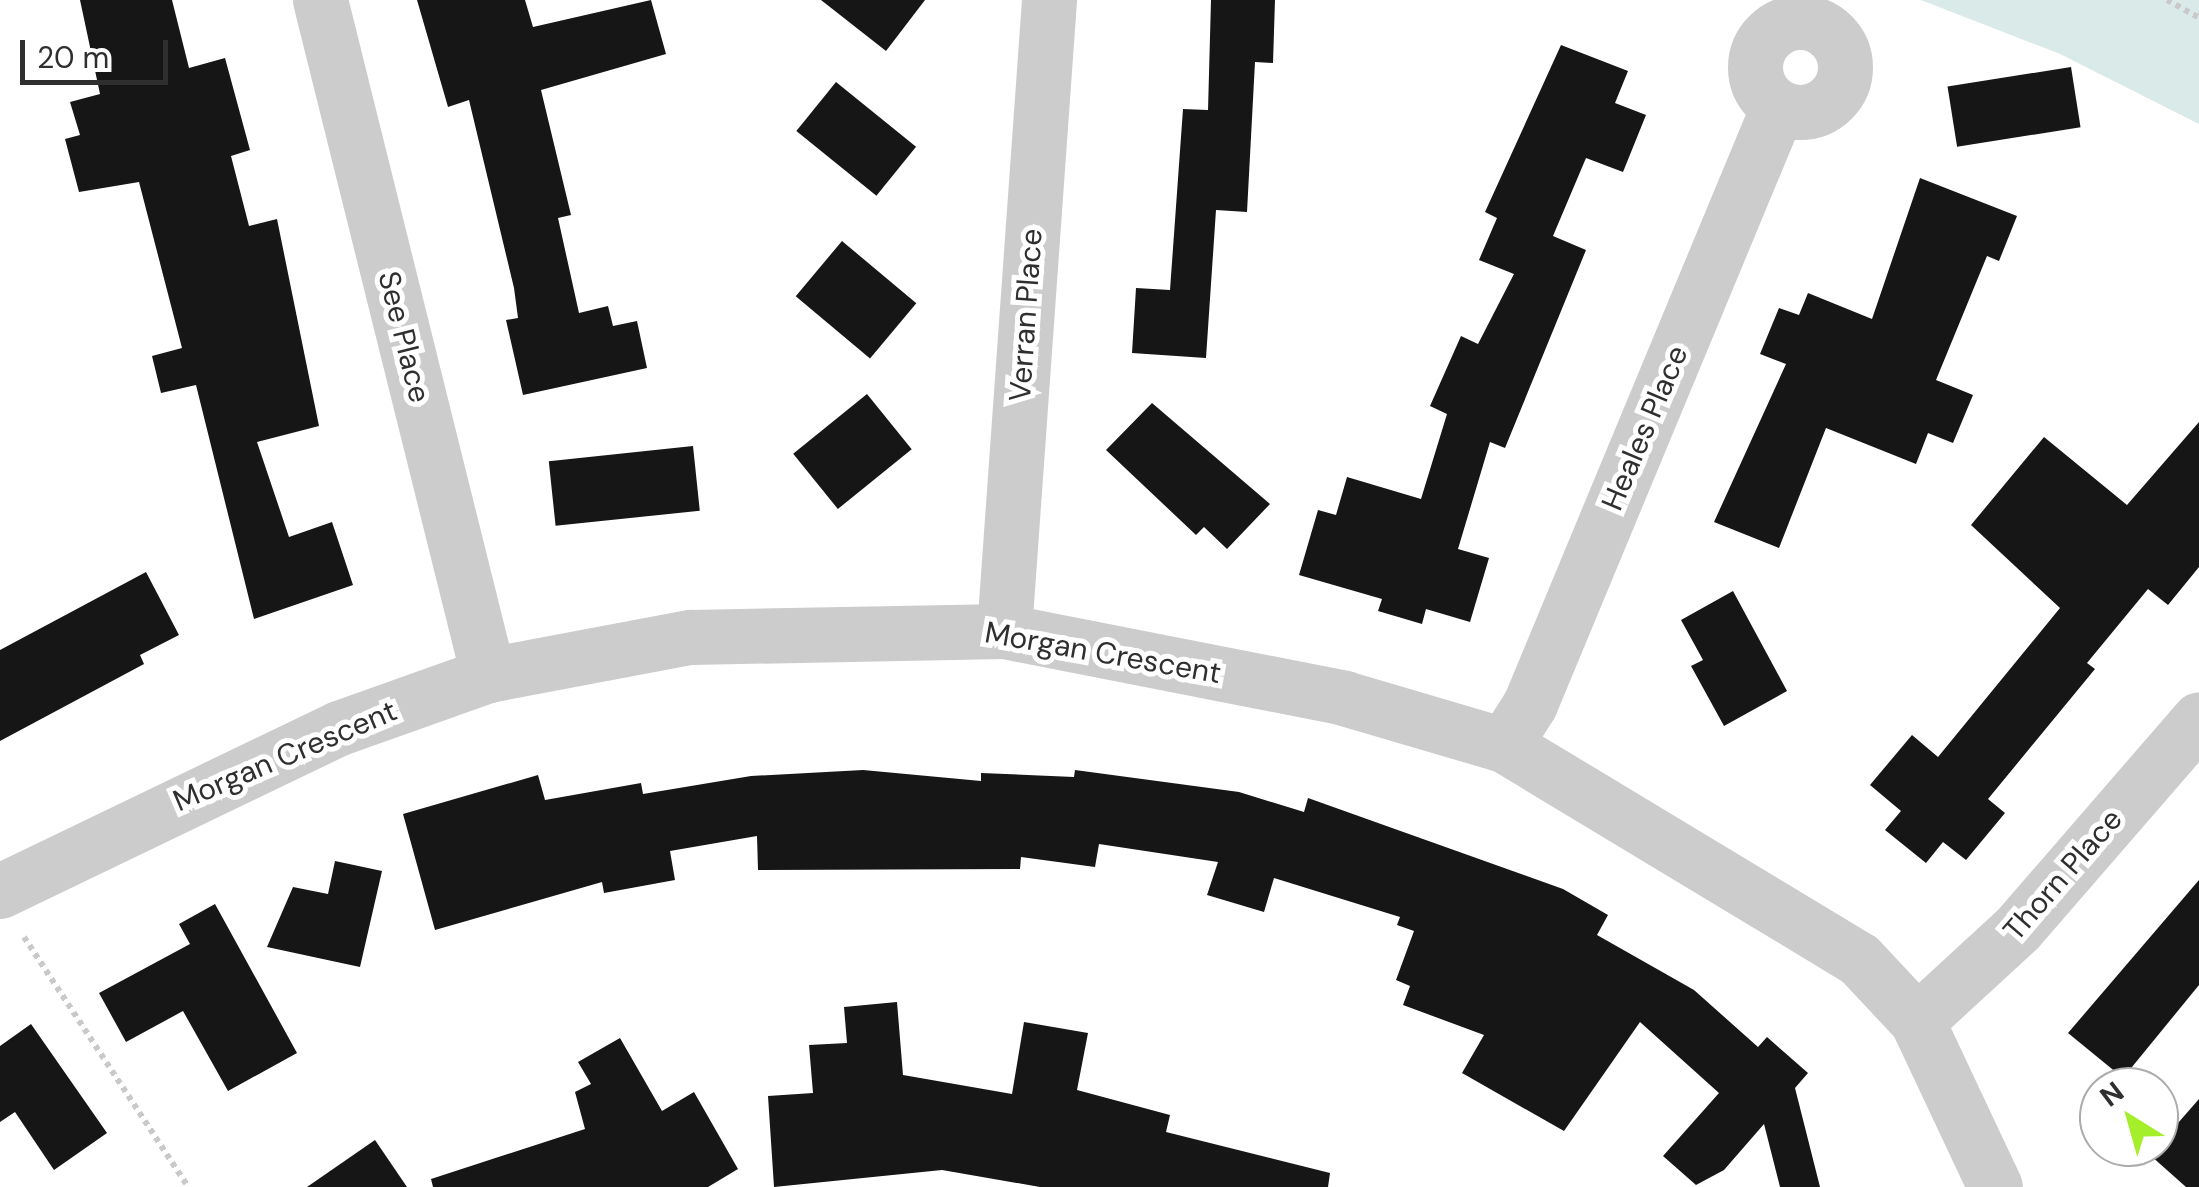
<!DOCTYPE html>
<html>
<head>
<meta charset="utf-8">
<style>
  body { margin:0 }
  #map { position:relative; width:2199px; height:1187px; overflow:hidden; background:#fff; font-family:"DM Sans",sans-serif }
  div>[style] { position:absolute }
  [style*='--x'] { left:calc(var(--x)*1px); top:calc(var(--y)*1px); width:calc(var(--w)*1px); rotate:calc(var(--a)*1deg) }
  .green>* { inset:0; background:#d9eae9 }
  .building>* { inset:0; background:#161616; transform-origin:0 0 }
  .path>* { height:6px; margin-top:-3px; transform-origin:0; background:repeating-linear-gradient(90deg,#c9c9c9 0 5px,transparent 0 10px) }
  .minor>* { height:55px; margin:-27.5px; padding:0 27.5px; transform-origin:27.5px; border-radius:27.5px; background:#ccc }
  .minor>.ring { margin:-27.5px; padding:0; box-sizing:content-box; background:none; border:55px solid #ccc; border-radius:50% }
  span { translate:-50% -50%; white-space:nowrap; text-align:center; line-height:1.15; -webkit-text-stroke:10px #fff; paint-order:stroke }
  .street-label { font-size:30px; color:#2f2f2f }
  .north { position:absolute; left:2079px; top:1067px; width:100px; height:100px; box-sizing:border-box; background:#fff; border:2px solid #acacac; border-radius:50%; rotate:323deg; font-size:28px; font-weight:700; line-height:40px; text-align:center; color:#2f2f2f }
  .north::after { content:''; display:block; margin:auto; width:35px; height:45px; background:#a4ee2a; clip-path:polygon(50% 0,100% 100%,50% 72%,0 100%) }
  .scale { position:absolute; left:20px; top:40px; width:148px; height:45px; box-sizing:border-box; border:5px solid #2f2f2f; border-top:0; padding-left:12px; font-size:30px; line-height:35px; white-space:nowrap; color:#2f2f2f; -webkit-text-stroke:8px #fff; paint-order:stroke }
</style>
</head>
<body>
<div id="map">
  <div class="green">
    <i style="clip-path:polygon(1921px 0,2199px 0,2199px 124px,2060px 54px)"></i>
  </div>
  <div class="building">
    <i style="clip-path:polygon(80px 0,172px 0,189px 68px,225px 58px,250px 150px,231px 156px,249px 226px,277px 219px,319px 426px,257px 442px,289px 537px,332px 522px,353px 585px,254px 619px,196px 385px,161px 393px,152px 356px,182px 348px,139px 182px,79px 192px,65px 139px,80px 135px,70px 102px,100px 94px)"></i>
    <i style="clip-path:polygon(417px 0,525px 0,533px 27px,651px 0,666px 54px,541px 90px,571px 215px,558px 218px,579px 313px,608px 306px,613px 326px,637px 321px,647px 368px,523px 395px,506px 320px,518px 318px,514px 288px,469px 100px,448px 107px)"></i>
    <i style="clip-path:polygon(821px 0,925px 0,886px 51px)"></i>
    <i style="clip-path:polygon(1211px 0,1275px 0,1273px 63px,1255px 62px,1247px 212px,1216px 210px,1206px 358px,1132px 353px,1136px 288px,1170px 290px,1183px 109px,1208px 110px)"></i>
    <i style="clip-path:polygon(1561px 45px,1628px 71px,1615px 103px,1646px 115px,1623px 172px,1586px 158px,1553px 236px,1586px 250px,1505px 448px,1490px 442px,1458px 549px,1489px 558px,1470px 622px,1426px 609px,1422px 624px,1378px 611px,1382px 599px,1299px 575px,1318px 510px,1336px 515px,1347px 477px,1421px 499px,1447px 414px,1430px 406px,1461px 336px,1478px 344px,1514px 274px,1479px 260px,1497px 218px,1485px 212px)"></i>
    <i style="left:2071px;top:67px;width:61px;height:125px;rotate:81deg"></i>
    <i style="left:836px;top:82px;width:103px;height:63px;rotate:39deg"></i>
    <i style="clip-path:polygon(1920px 178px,2017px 216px,1999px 261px,1987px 256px,1936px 380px,1973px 395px,1953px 443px,1928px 433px,1916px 464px,1826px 428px,1779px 548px,1714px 522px,1786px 364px,1760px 354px,1779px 308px,1799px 315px,1808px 293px,1872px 319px)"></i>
    <i style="left:842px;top:241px;width:97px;height:72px;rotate:40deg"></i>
    <i style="left:867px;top:394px;width:71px;height:95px;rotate:51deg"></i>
    <i style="clip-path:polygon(1152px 403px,1270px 504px,1227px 549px,1204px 527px,1196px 535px,1106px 450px)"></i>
    <i style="clip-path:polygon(2199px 422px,2199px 567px,2168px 605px,2148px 589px,2087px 663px,2095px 669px,1988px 799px,2005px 813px,1966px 860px,1943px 842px,1926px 863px,1885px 830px,1901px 811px,1870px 785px,1912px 735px,1938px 757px,2060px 608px,1971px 525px,2044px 437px,2127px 505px)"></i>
    <i style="left:693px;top:446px;width:65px;height:145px;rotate:84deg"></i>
    <i style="clip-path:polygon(146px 572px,179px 635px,140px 655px,144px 664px,0 741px,0 650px)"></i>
    <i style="clip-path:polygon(1733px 591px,1787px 691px,1724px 726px,1691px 666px,1703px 660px,1681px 620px)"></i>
    <i style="clip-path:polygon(863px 770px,981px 781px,981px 773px,1074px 777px,1075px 770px,1239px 792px,1304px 812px,1308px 798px,1563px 889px,1608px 915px,1597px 935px,1694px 990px,1758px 1047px,1767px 1037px,1808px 1073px,1795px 1088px,1820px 1187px,1780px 1187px,1764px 1124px,1724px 1170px,1696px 1185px,1663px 1156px,1719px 1093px,1640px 1022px,1564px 1131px,1462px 1073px,1484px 1035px,1403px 1005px,1410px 986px,1396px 980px,1414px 931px,1397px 925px,1400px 917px,1274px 878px,1264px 912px,1207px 895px,1218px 862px,1099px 844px,1095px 867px,1021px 857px,1020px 869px,758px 870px,757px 836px,670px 851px,675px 880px,604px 893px,602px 882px,435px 930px,403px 814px,538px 775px,545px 800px,641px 783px,643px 794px,751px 776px)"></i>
    <i style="clip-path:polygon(335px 861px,382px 871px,360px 967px,267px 947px,293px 887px,328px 894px)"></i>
    <i style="clip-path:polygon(2199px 880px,2199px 985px,2123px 1078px,2068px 1033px)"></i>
    <i style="clip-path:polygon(215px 904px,297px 1053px,228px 1091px,183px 1011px,126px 1042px,99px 993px,190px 944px,179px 924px)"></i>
    <i style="clip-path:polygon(897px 1002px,903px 1075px,1012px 1094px,1024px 1022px,1088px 1033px,1077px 1090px,1170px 1115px,1166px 1132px,1330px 1173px,1328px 1187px,1040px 1187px,942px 1170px,774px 1187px,768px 1096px,813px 1093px,809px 1045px,847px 1043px,844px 1007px)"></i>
    <i style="clip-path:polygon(31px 1024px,107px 1133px,54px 1170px,15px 1112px,0 1122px,0 1046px)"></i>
    <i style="clip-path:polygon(620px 1038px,662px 1111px,694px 1092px,738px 1169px,708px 1187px,433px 1187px,431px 1179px,585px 1129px,575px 1092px,591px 1084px,578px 1062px)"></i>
    <i style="clip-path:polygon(2199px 1099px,2199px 1187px,2186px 1187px,2150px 1155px)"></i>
    <i style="clip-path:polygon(375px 1140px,407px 1187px,307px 1187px)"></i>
  </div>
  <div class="path">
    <i style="--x:2167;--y:0;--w:37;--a:29"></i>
    <i style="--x:1818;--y:24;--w:26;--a:-69"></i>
    <i style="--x:24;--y:937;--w:299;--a:56.7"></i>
  </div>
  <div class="minor">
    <i style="--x:320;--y:0;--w:696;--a:76.02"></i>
    <i class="ring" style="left:1755px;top:22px;width:35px;height:35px"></i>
    <i style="--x:1004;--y:631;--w:633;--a:-85.92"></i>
    <i style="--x:1504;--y:745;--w:49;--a:-57.6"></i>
    <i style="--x:1530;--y:704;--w:646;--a:-67.44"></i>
    <i style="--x:0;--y:891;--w:376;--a:-25.7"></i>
    <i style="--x:339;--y:728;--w:158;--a:-19.6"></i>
    <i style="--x:488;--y:675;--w:206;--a:-10.7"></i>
    <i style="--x:690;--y:637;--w:314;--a:-1.1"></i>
    <i style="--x:1004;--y:631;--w:347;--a:11.1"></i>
    <i style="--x:1344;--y:698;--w:167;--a:16.4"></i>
    <i style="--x:1504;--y:745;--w:415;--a:31.1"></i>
    <i style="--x:1859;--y:959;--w:85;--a:46.9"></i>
    <i style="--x:1917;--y:1021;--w:183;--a:64.8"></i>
    <i style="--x:1917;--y:1021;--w:137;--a:-42.6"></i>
    <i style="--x:2018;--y:928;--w:276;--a:-49.1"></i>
  </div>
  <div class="street-label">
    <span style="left:1026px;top:315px;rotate:-86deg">Verran Place</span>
    <span style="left:404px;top:337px;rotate:76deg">See Place</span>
    <span style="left:1645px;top:428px;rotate:-67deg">Heales Place</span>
    <span style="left:1103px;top:653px;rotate:10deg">Morgan Crescent</span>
    <span style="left:285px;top:756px;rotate:-23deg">Morgan Crescent</span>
    <span style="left:2063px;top:875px;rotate:-49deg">Thorn Place</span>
  </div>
  <div class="north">N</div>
  <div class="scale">20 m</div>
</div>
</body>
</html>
